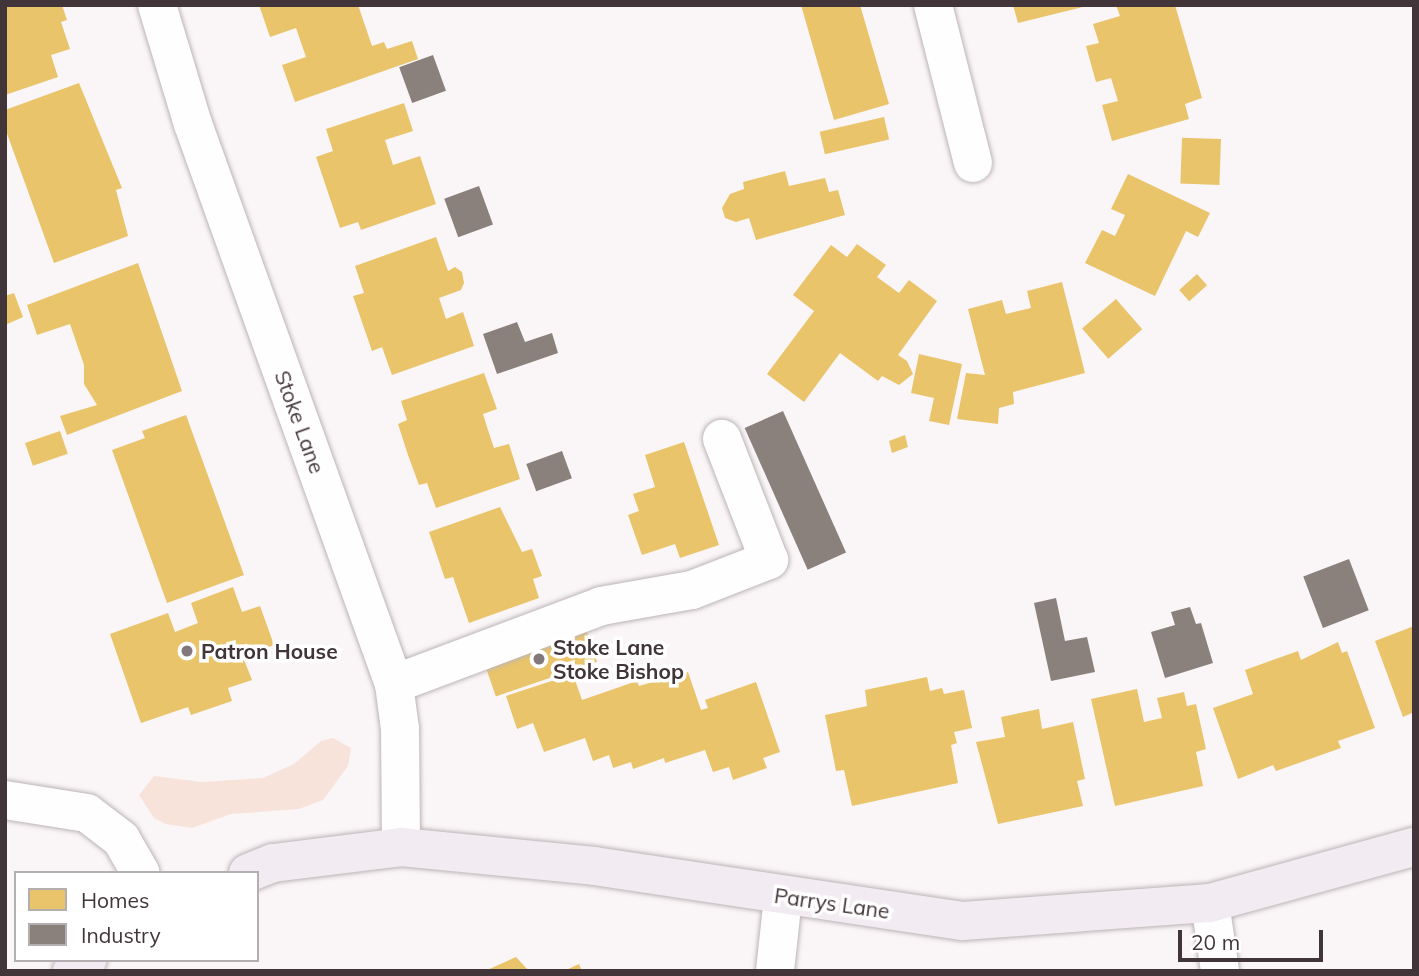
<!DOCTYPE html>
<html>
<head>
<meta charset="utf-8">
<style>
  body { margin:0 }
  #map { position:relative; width:1419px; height:976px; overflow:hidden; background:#faf5f7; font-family:Mulish,sans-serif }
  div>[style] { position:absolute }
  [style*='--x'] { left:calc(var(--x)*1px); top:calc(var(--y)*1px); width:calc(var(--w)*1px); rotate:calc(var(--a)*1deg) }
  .green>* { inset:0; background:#f8e3db }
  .homes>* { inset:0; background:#e9c46a; transform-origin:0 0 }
  .industry>* { inset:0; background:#8a817c; transform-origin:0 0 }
  .roads { filter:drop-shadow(0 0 2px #bcb5b7) drop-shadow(0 0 2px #bcb5b7) }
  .minor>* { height:38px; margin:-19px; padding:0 19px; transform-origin:19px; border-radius:19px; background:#fefefe }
  .major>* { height:38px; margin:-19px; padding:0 19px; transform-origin:19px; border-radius:19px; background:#f2ebf1 }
  .dots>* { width:19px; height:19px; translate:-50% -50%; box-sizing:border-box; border:4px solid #fff; border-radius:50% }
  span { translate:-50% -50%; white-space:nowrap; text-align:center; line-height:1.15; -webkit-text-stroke:7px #fff; paint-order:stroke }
  .street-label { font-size:21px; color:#423539 }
  .poi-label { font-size:21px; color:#423539; font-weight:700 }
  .left { translate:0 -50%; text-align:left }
  .frame { position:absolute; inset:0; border:7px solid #423539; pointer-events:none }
  .legend { position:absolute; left:14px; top:871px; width:245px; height:91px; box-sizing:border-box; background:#fff; border:2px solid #b3aeb0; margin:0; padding:9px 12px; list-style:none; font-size:21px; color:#423539 }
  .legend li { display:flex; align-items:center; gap:14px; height:35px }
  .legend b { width:35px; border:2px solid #b3aeb0 }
  .scale { position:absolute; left:1178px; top:930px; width:145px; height:32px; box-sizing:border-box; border:4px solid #423539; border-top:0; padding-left:9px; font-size:21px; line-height:24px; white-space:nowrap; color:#423539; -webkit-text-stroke:5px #fff; paint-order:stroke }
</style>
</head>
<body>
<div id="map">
  <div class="green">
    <i style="clip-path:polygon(333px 738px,351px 748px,348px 766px,323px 800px,299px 809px,231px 814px,192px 828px,166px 824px,154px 818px,139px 795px,154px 776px,202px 782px,263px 778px,294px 764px,321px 741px)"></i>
  </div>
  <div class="homes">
    <i style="clip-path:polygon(5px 5px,62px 5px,67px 20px,61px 22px,70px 49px,51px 55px,58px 77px,5px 95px)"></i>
    <i style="clip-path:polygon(259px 5px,358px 5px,372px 46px,384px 42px,387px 49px,412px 41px,418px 59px,295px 102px,282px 65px,306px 57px,296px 28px,270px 37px)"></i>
    <i style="clip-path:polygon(801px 5px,860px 5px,889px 104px,834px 120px)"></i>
    <i style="clip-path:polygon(1013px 5px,1087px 5px,1087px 6px,1018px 23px)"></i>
    <i style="clip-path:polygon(1116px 5px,1175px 5px,1202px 98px,1185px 104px,1189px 119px,1112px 141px,1102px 105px,1118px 101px,1111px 78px,1096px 82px,1086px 46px,1099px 43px,1093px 24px,1120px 16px)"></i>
    <i style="clip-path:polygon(79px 83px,122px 188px,116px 190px,128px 236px,54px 263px,5px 128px,5px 110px)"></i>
    <i style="clip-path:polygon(404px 103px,413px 131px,385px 140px,393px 165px,420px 156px,436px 204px,361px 230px,358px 222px,340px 228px,316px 157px,333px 151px,326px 129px)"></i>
    <i style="left:884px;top:117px;width:23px;height:66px;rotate:77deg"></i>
    <i style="left:1221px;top:139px;width:46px;height:39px;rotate:92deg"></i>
    <i style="clip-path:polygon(785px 171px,789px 186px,825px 178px,829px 192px,838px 190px,845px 215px,756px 240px,749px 218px,736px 222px,725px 218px,722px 208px,730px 194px,744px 189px,743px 182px)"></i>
    <i style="clip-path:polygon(1128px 174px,1210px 213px,1198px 237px,1186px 231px,1155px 296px,1085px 263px,1102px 230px,1115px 236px,1125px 215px,1111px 209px)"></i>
    <i style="clip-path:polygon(436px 237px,448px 271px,455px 267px,462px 272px,464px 283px,461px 290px,439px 298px,446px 319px,463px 312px,474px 346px,392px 375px,382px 347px,372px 351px,363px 325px,353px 296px,364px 293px,355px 266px)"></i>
    <i style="clip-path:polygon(857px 244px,886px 265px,877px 277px,899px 293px,909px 280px,937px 301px,898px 355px,907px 361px,913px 374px,899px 385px,882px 376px,878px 381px,840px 353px,804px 402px,767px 374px,814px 311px,793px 295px,831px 245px,847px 257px)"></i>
    <i style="clip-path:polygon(138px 263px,182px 391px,67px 435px,60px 416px,97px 405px,84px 384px,84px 365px,70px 324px,37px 335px,27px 305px)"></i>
    <i style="left:1197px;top:274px;width:15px;height:24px;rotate:48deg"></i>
    <i style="clip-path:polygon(1062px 282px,1085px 373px,1013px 392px,1014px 404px,999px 408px,998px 424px,957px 419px,966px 373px,985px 375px,968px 309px,1002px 300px,1006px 314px,1031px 308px,1027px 291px)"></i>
    <i style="clip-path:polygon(14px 293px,23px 317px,5px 325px,5px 296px)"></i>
    <i style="left:1116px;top:299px;width:40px;height:45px;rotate:49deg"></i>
    <i style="clip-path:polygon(919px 354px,962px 364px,949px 425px,929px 421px,934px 398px,911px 393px)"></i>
    <i style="clip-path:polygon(484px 373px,497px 409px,483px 414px,487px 427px,494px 448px,509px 444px,520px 479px,436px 508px,427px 483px,419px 485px,408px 455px,398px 424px,407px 420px,401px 401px)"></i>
    <i style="clip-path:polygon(186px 415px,244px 575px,167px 603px,112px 450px,145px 438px,142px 431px)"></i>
    <i style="left:60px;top:431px;width:24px;height:37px;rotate:71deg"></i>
    <i style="clip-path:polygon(905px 435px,908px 447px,892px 453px,889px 441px)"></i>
    <i style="clip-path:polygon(684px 442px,719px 545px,680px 558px,675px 544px,642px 555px,628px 515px,639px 511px,633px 494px,655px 487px,645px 455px)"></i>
    <i style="clip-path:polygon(500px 507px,522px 552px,532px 549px,542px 576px,533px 579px,539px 598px,469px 623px,453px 577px,445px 579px,429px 532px)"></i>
    <i style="clip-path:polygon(233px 587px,242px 612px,260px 606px,274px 645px,243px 657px,252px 680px,228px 688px,232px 701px,191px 715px,188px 707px,141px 723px,110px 634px,168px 613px,175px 632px,198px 623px,191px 603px)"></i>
    <i style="left:583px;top:621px;width:43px;height:107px;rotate:71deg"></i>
    <i style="clip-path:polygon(1414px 626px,1414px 712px,1403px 717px,1375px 641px)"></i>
    <i style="clip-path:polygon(1338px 642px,1342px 653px,1347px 651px,1375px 728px,1338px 741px,1341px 748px,1276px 771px,1273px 765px,1238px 779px,1213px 708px,1253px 694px,1245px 670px,1298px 651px,1301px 660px)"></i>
    <i style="clip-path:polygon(688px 672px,701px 710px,708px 708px,705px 700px,756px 682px,780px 752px,763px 758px,767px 768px,733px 780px,729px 767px,713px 772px,705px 750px,665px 763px,664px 758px,633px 769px,631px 762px,613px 768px,609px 755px,593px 761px,585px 738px,544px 752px,533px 723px,517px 729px,506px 696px,573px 674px,582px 700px,637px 681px,639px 686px)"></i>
    <i style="clip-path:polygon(927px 677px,930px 691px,942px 688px,944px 694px,964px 690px,972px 728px,954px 732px,957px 743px,951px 745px,958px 783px,852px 806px,844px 770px,836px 771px,825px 715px,867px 706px,865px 690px)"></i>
    <i style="clip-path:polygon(1137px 689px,1144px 722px,1162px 718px,1157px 698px,1184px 692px,1187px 706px,1196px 704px,1206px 749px,1196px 752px,1203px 786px,1115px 806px,1091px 699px)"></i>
    <i style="clip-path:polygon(1039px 709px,1042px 729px,1073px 722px,1085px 779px,1077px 781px,1083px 806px,998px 824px,976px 742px,1005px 737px,1001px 717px)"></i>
    <i style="clip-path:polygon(516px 957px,529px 971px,485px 971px)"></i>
    <i style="clip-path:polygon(579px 964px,582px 971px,564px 971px)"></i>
  </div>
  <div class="industry">
    <i style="left:433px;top:55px;width:38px;height:36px;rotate:70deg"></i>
    <i style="left:479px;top:186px;width:41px;height:37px;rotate:70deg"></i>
    <i style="clip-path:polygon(517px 322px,525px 342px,552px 333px,558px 353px,497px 374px,483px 334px)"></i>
    <i style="left:783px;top:411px;width:155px;height:42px;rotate:66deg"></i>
    <i style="left:562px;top:451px;width:29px;height:38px;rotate:70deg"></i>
    <i style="left:1349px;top:559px;width:55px;height:49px;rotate:69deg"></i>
    <i style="clip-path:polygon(1056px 598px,1065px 641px,1087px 637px,1095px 672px,1051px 681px,1034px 603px)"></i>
    <i style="clip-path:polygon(1190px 607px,1196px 624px,1201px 623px,1213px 663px,1165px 678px,1151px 632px,1175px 625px,1171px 612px)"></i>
  </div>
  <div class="roads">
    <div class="minor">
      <i style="--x:157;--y:5;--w:124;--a:73.2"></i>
      <i style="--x:193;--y:124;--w:595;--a:70.26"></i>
      <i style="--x:394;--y:684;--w:45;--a:82.4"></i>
      <i style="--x:400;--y:729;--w:118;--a:89.5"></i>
      <i style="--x:933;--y:5;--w:163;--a:75.8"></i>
      <i style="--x:394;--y:684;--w:221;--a:-20.6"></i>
      <i style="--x:601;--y:606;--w:92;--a:-10"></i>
      <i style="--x:692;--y:590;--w:83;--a:-21.3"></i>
      <i style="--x:769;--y:560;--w:130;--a:-111.2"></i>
      <i style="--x:5;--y:800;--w:83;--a:9"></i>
      <i style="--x:87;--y:813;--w:43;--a:37.4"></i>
      <i style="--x:121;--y:839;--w:39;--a:60"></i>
      <i style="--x:1210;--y:903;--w:69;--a:81.6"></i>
      <i style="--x:775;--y:971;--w:74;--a:-83.8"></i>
    </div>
    <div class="major">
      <i style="--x:248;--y:873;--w:27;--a:-22"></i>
      <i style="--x:273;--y:863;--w:129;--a:-7.1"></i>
      <i style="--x:401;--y:847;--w:194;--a:5.6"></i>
      <i style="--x:594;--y:866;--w:373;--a:8.5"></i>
      <i style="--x:963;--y:921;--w:248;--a:-4.2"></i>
      <i style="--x:1210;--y:903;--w:212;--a:-15.4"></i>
      <i style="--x:72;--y:971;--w:19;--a:-36"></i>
    </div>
  </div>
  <div class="dots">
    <i style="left:187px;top:651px;background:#82787c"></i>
    <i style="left:539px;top:659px;background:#82787c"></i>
  </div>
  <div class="street-label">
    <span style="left:300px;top:422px;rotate:70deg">Stoke Lane</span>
    <span style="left:832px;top:903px;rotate:8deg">Parrys Lane</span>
  </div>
  <div class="poi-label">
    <span class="left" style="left:553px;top:659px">Stoke Lane<br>Stoke Bishop</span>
    <span class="left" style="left:201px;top:651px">Patron House</span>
  </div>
  <div class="frame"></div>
  <ul class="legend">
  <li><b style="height:19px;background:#e9c46a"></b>Homes</li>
  <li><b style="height:19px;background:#8a817c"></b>Industry</li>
  </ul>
  <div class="scale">20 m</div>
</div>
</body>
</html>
